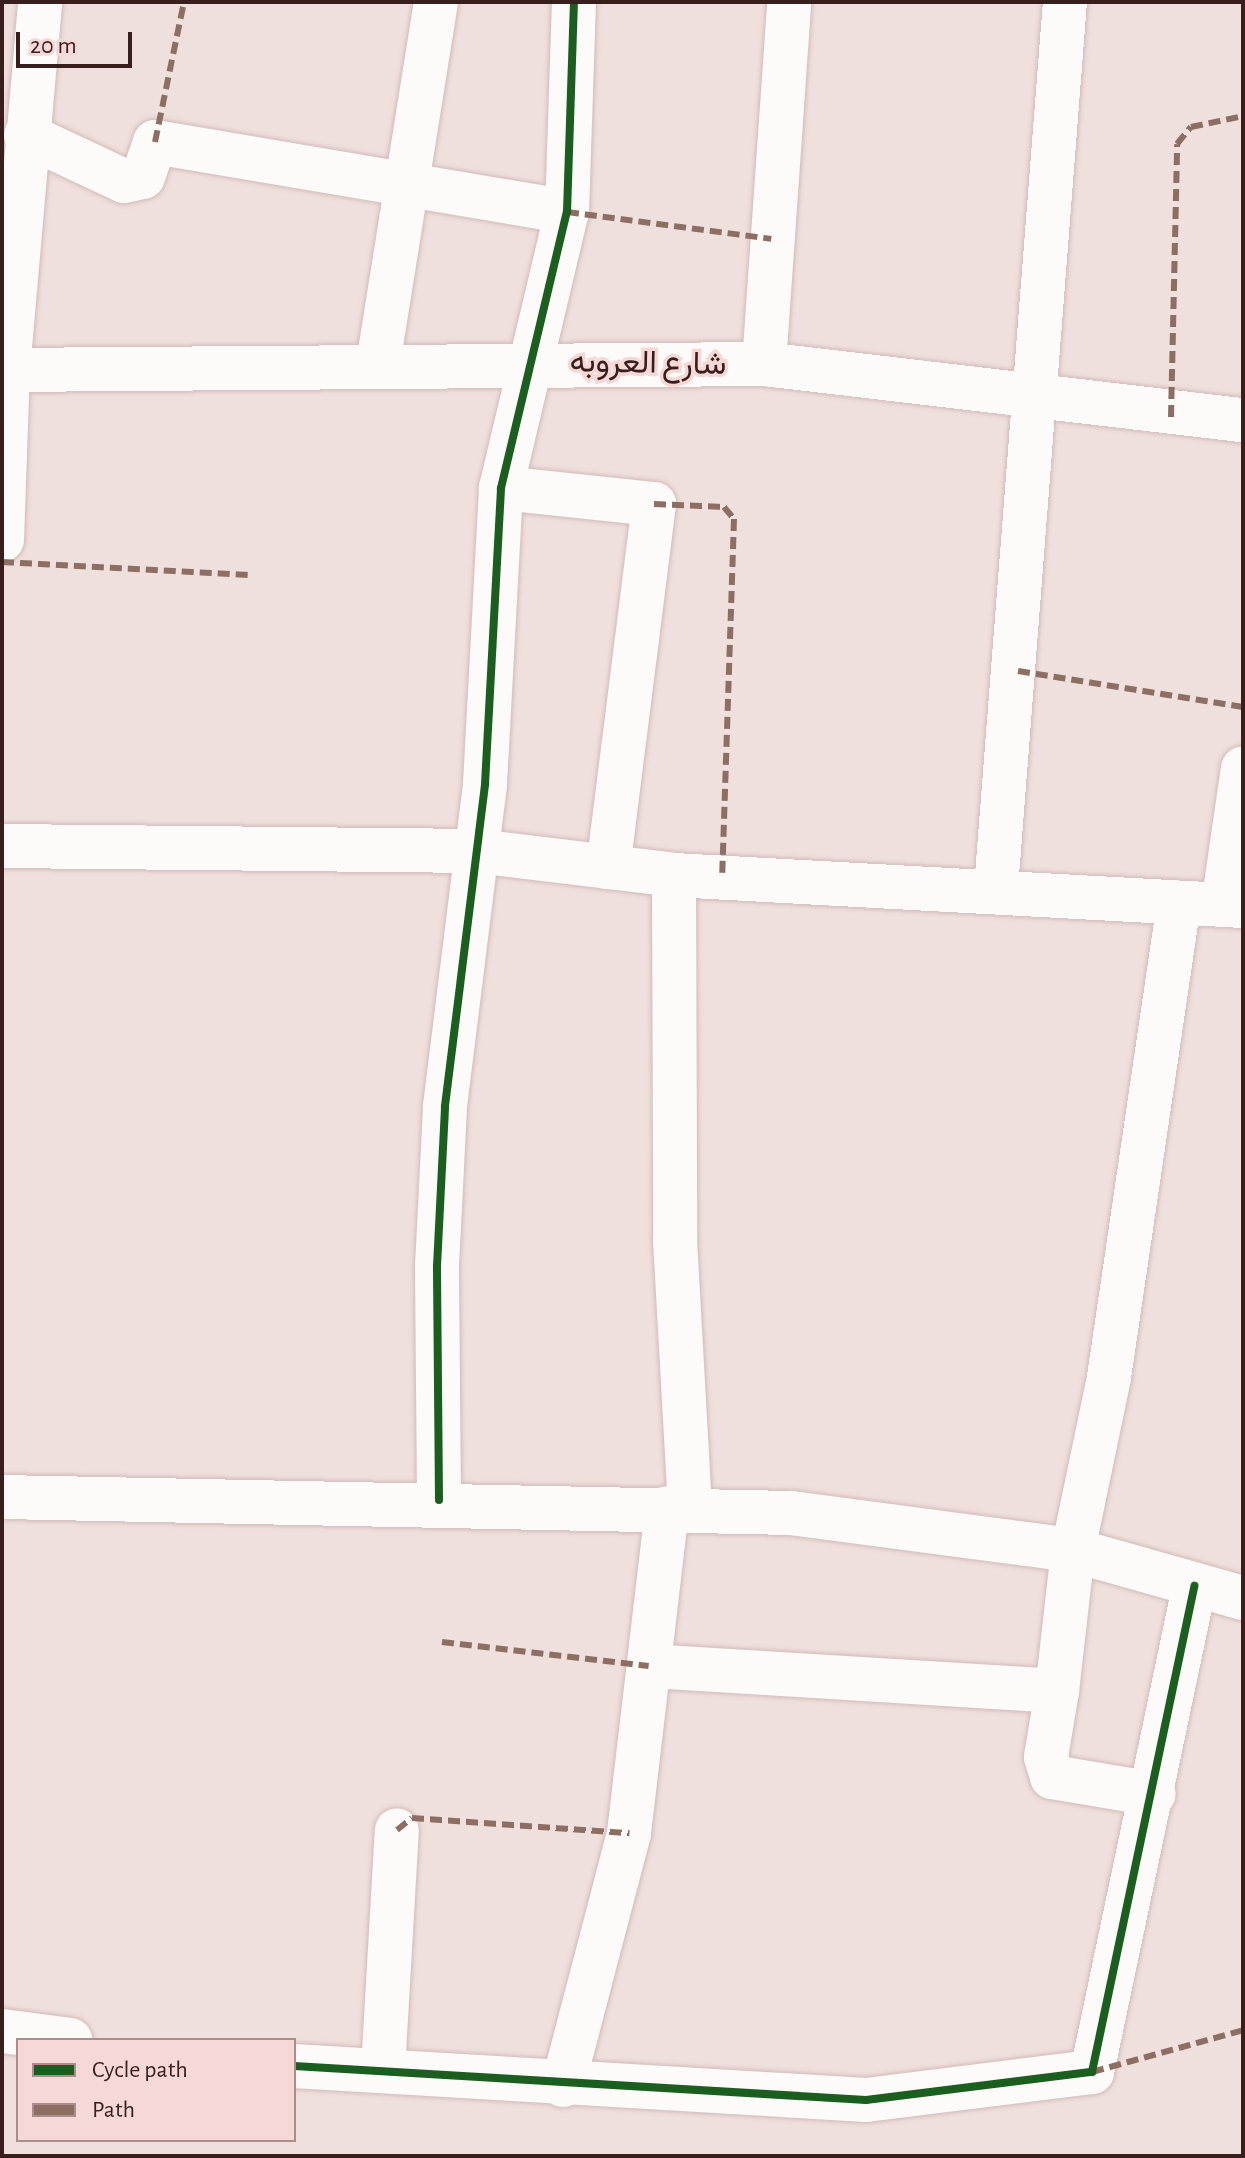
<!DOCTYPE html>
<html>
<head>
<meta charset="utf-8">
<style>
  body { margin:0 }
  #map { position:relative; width:1245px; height:2158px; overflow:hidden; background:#efdfdd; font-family:"Alegreya Sans",Vazirmatn,sans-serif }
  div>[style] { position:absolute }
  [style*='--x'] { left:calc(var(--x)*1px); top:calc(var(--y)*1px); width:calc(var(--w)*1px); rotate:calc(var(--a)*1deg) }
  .roads { filter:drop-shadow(0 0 2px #d1bbb9) drop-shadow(0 0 2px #d1bbb9) }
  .minor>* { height:44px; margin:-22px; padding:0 22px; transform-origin:22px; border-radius:22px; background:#fdfafa }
  .quiet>* { height:6px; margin-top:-3px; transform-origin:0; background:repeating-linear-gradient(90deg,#8d6e63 0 12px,transparent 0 18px) }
  .cycleway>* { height:8px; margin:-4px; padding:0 4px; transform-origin:4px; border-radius:4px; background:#1b5e20 }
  span { translate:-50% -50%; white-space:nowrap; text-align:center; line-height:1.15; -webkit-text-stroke:7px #f6d9d6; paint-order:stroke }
  .street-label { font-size:32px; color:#381e1c }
  .frame { position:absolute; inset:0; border:4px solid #381e1c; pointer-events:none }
  .legend { position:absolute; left:16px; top:2038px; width:280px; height:104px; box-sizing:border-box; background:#f6d9d6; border:2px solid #aa8e8c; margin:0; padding:10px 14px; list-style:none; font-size:24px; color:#381e1c }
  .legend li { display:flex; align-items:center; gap:16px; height:40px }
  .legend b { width:40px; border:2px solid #aa8e8c }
  .scale { position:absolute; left:16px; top:32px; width:116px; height:36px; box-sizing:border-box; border:4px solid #381e1c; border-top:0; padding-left:10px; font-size:24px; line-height:28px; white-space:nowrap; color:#381e1c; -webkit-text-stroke:6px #f6d9d6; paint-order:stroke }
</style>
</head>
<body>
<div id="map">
  <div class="roads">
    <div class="minor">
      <i style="--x:26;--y:135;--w:108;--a:25.1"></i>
      <i style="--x:124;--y:181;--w:19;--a:-12"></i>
      <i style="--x:143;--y:177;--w:37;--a:-71"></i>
      <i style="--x:155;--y:142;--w:418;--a:9.6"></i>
      <i style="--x:378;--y:364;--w:367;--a:-80.9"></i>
      <i style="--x:764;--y:364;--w:363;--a:-86"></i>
      <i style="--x:2;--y:370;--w:762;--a:-0.45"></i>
      <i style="--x:764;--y:364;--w:482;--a:6.7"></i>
      <i style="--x:501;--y:488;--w:154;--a:6"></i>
      <i style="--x:654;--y:504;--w:366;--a:97.2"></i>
      <i style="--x:2;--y:540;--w:170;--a:-88"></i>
      <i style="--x:8;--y:370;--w:369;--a:-85"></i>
      <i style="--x:2;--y:846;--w:475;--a:0.6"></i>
      <i style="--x:477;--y:851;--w:198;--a:6.9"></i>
      <i style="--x:674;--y:875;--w:570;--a:3.12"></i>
      <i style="--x:674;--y:875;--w:365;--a:89.8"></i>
      <i style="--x:675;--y:1240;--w:268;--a:86.8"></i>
      <i style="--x:996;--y:888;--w:889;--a:-85.55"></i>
      <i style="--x:1223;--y:905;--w:138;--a:-81.7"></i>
      <i style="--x:2;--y:1497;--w:789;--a:1.16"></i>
      <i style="--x:791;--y:1513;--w:284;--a:7.5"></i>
      <i style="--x:1073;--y:1550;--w:177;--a:15.8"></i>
      <i style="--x:439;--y:1500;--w:234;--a:-90.5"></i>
      <i style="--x:437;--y:1266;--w:160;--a:-87.1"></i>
      <i style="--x:445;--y:1106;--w:324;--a:-82.9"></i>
      <i style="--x:485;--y:784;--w:296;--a:-86.9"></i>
      <i style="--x:501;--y:488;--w:284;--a:-76.6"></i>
      <i style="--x:567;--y:212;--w:210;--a:-88.1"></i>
      <i style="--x:649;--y:1666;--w:409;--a:3.5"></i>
      <i style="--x:1057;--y:1691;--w:67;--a:99.5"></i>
      <i style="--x:1046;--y:1757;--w:21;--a:73"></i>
      <i style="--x:1052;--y:1777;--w:103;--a:9.5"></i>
      <i style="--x:1057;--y:1691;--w:142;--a:-83.5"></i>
      <i style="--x:1073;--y:1550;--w:177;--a:-78.2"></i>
      <i style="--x:1109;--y:1377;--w:479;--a:-81.6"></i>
      <i style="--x:2;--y:2031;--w:69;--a:7.5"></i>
      <i style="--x:294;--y:2066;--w:573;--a:3.4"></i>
      <i style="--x:866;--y:2100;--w:228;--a:-7.1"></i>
      <i style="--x:1092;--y:2072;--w:497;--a:-78.1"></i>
      <i style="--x:383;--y:2070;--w:240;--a:-86.7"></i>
      <i style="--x:563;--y:2085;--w:260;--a:-75.3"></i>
      <i style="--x:629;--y:1833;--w:327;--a:-83.3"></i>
    </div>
  </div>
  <div class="quiet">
    <i style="--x:155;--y:142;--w:143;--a:-78.3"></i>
    <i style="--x:567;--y:212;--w:206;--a:7.5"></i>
    <i style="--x:1171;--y:417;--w:273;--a:-88.7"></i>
    <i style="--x:1177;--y:144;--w:22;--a:-51"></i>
    <i style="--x:1191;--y:127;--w:53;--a:-11.9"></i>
    <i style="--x:654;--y:504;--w:70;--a:2.5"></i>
    <i style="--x:724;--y:507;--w:16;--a:50"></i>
    <i style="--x:734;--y:519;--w:357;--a:91.9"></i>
    <i style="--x:2;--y:562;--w:252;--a:3"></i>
    <i style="--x:1018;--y:671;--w:228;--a:9.1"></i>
    <i style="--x:442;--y:1642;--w:208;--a:6.6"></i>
    <i style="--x:397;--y:1830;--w:19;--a:-39"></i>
    <i style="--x:412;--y:1818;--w:218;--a:4"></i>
    <i style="--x:1092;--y:2072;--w:157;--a:-15.5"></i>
  </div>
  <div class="cycleway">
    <i style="--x:439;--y:1500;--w:234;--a:-90.5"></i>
    <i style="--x:437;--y:1266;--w:160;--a:-87.1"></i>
    <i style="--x:445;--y:1106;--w:324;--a:-82.9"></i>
    <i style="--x:485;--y:784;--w:296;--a:-86.9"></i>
    <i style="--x:501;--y:488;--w:284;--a:-76.6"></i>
    <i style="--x:567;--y:212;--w:210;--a:-88.1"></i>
    <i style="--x:294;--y:2066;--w:573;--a:3.4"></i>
    <i style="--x:866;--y:2100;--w:228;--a:-7.1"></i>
    <i style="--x:1092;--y:2072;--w:497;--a:-78.1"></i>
  </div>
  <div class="street-label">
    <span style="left:648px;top:363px;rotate:1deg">شارع العروبه</span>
  </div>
  <div class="frame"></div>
  <ul class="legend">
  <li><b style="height:10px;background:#1b5e20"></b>Cycle path</li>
  <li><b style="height:10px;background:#8d6e63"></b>Path</li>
  </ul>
  <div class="scale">20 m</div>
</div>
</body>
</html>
